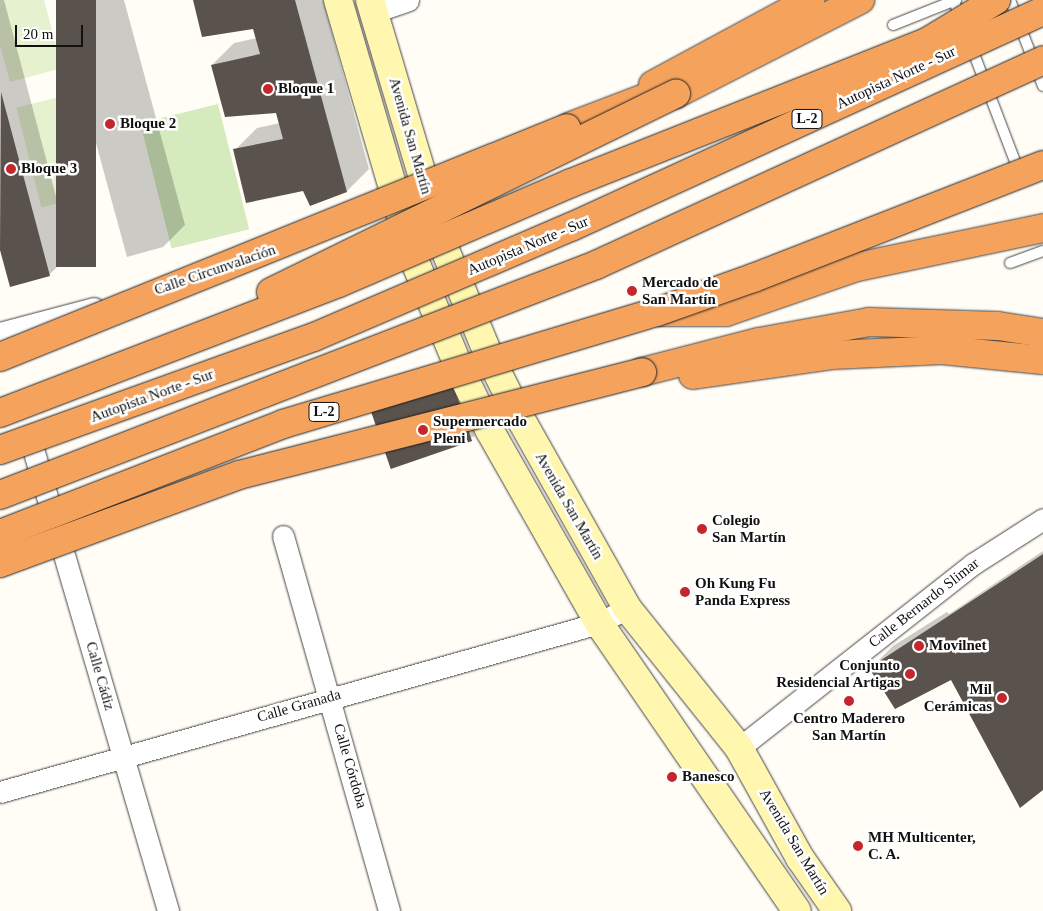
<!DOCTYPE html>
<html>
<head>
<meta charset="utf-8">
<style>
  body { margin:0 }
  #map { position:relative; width:1043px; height:911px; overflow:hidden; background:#fffdf5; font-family:Georgia,serif }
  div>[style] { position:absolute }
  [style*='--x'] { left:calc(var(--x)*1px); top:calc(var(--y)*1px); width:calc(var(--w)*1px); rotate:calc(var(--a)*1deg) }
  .green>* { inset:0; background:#d5ebbd; transform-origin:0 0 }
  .pitch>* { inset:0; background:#e6f2cf; transform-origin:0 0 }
  .shadow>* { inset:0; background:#0003 }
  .building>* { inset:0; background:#5a524d; transform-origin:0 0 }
  .roads { filter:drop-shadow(0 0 1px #444) drop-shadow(0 0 1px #444) }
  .lane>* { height:10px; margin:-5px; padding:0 5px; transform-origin:5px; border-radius:5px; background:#fff }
  .street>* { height:21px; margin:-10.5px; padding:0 10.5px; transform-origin:10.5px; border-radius:10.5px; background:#fff }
  .secondary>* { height:28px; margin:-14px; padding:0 14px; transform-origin:14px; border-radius:14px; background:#fff6b0 }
  .highway>* { height:28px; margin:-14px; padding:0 14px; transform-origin:14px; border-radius:14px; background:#f5a25d }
  .bridges { filter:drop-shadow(0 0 1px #222) drop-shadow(0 0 1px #222) }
  .highway-bridge>* { height:28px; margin:-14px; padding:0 14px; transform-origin:14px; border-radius:14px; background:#f5a25d }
  .dots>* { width:14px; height:14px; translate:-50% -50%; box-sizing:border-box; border:2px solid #fff; border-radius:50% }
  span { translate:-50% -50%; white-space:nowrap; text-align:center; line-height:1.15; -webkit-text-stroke:5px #fff; paint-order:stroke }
  .shield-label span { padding:1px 4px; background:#fff; border:1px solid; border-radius:4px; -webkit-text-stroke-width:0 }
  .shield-label { font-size:14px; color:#111; font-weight:700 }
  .street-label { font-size:15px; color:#111 }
  .poi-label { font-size:15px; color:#111; font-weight:700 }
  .left { translate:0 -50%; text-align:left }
  .right { translate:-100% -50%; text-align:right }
  .scale { position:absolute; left:15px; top:25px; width:68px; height:22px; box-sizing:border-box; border:2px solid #111; border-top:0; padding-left:6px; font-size:15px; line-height:18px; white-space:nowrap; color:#111; -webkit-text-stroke:4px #fff; paint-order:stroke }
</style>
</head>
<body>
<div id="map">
  <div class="green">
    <i style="left:218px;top:104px;width:129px;height:80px;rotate:76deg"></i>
  </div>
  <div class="pitch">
    <i style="clip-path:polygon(0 0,44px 0,62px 68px,10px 82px,0 45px)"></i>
    <i style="left:63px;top:96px;width:103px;height:48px;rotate:76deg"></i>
  </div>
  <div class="shadow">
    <i style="clip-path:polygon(0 0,4px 0,71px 253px,49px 275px,11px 285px,0 245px)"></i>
    <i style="clip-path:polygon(57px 0,124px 0,185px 225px,163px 247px,127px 257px)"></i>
    <i style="clip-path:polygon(194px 0,323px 0,369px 169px,347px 191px,304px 190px,235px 150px,257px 128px,280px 123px,277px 111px,212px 65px,234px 43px,257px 38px,254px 27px)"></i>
    <i style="clip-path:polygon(452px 368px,475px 436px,391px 467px)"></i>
    <i style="clip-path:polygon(1043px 551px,1043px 789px,951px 678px,871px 668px,893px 646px,947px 612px,949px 614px)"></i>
  </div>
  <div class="building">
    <i style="left:56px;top:0;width:40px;height:267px"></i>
    <i style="clip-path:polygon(193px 0,295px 0,347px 192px,310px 206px,303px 191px,246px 203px,233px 149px,283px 139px,276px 113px,225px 117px,211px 65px,260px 54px,253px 29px,202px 37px)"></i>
    <i style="clip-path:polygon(1px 92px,50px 276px,10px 287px,0 250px)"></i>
    <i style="left:448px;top:371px;width:74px;height:86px;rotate:71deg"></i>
    <i style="clip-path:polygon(1043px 554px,1043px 790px,1020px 808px,951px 680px,895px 709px,869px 668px)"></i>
  </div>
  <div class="roads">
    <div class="lane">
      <i style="--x:1010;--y:0;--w:92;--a:69"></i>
      <i style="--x:954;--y:1;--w:20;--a:70"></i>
      <i style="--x:893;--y:25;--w:68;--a:-21.6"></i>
      <i style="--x:971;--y:46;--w:135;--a:69.1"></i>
      <i style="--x:1010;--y:263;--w:35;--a:-20"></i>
    </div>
    <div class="street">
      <i style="--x:374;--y:12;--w:36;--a:-19"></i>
      <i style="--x:0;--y:333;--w:97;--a:-14.9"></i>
      <i style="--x:31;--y:442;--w:489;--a:73.7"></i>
      <i style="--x:283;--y:536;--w:390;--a:74.2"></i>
      <i style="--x:739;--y:748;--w:298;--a:-38.2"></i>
      <i style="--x:973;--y:564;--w:83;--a:-32.7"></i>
      <i style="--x:0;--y:792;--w:622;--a:-15.76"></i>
      <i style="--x:599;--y:623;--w:32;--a:-28"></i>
    </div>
    <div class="secondary">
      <i style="--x:338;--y:0;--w:268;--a:73.7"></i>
      <i style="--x:413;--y:257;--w:122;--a:67.4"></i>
      <i style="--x:460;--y:370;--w:68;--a:63.8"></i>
      <i style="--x:490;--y:431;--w:221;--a:60.4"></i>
      <i style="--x:599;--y:623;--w:349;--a:55.5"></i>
      <i style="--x:370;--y:0;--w:256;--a:73.4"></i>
      <i style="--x:443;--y:245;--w:120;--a:67.5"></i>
      <i style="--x:489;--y:356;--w:67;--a:63.4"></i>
      <i style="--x:519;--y:416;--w:220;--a:60.6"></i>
      <i style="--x:627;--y:608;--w:179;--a:51.3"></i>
      <i style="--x:739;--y:748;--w:126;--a:61"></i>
      <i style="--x:800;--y:858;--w:65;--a:55.1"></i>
    </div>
    <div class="highway">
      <i style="--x:653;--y:85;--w:179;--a:-28.4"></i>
      <i style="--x:571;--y:126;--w:85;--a:-20.8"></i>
      <i style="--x:650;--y:96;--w:26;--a:-4"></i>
      <i style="--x:676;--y:94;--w:207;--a:-27.1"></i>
      <i style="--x:661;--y:312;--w:65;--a:0"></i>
      <i style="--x:726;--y:312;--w:139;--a:-19"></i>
      <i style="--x:857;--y:267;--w:190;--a:-11.8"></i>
      <i style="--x:642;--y:372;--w:121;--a:-14.4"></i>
      <i style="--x:759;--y:342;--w:112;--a:-10.3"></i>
      <i style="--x:869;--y:322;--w:129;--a:1.8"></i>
      <i style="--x:998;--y:326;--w:46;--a:8.8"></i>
      <i style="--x:693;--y:375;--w:140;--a:-8.2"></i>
      <i style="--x:832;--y:355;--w:110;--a:-2.6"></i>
      <i style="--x:942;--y:350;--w:101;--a:5.7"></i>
    </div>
  </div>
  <div class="bridges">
    <div class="highway-bridge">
      <i style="--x:271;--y:292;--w:451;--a:-26.1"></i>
      <i style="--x:0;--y:357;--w:611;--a:-21.99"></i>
      <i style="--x:0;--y:413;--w:363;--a:-21"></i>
      <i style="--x:339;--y:283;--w:253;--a:-23.3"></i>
      <i style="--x:571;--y:183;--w:383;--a:-21.6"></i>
      <i style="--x:927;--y:42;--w:81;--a:-31.3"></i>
      <i style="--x:0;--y:450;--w:334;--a:-19.8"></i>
      <i style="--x:314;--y:337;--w:280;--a:-23.2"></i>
      <i style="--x:571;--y:227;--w:519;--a:-24.59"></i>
      <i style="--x:0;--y:495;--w:639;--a:-21.1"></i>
      <i style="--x:596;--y:265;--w:492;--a:-24.6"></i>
      <i style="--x:0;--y:534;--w:304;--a:-21.2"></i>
      <i style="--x:283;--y:424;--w:390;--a:-16.7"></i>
      <i style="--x:657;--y:312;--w:102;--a:-19.5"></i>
      <i style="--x:753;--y:278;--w:311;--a:-21.3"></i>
      <i style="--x:0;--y:563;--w:255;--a:-20.2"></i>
      <i style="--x:239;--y:475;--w:416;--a:-14.3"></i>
    </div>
  </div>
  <div class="dots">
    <i style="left:268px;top:89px;background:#c4262e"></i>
    <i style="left:110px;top:124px;background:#c4262e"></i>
    <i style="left:11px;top:169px;background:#c4262e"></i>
    <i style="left:632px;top:291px;background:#c4262e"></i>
    <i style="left:423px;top:430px;background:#c4262e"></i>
    <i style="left:702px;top:529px;background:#c4262e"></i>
    <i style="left:685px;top:592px;background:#c4262e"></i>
    <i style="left:919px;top:646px;background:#c4262e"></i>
    <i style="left:910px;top:674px;background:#c4262e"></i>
    <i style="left:1002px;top:698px;background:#c4262e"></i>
    <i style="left:849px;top:701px;background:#c4262e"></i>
    <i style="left:672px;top:777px;background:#c4262e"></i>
    <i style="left:858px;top:846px;background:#c4262e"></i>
  </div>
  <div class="shield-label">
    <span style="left:807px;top:119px">L-2</span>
    <span style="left:324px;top:412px">L-2</span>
  </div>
  <div class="street-label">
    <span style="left:896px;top:78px;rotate:-25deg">Autopista Norte - Sur</span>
    <span style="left:410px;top:136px;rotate:74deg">Avenida San Martín</span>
    <span style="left:528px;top:246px;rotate:-23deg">Autopista Norte - Sur</span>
    <span style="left:215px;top:270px;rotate:-19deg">Calle Circunvalación</span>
    <span style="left:152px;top:396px;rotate:-20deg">Autopista Norte - Sur</span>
    <span style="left:569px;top:506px;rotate:60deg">Avenida San Martín</span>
    <span style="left:924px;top:603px;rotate:-38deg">Calle Bernardo Slimar</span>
    <span style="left:100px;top:676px;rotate:74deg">Calle Cádiz</span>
    <span style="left:299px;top:706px;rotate:-16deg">Calle Granada</span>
    <span style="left:350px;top:766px;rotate:74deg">Calle Córdoba</span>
    <span style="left:794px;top:842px;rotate:59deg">Avenida San Martín</span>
  </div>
  <div class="poi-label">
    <span class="left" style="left:278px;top:89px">Bloque 1</span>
    <span class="left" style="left:120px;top:124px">Bloque 2</span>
    <span class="left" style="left:21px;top:169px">Bloque 3</span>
    <span class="left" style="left:642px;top:291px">Mercado de<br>San Martín</span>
    <span class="left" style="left:433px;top:430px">Supermercado<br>Pleni</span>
    <span class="left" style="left:712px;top:529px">Colegio<br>San Martín</span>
    <span class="left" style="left:695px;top:592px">Oh Kung Fu<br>Panda Express</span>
    <span class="left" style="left:929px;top:646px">Movilnet</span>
    <span class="right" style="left:900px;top:674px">Conjunto<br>Residencial Artigas</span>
    <span class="right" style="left:992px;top:698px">Mil<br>Cerámicas</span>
    <span style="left:849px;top:727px">Centro Maderero<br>San Martín</span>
    <span class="left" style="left:682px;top:777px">Banesco</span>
    <span class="left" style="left:868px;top:846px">MH Multicenter,<br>C. A.</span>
  </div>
  <div class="scale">20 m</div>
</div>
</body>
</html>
